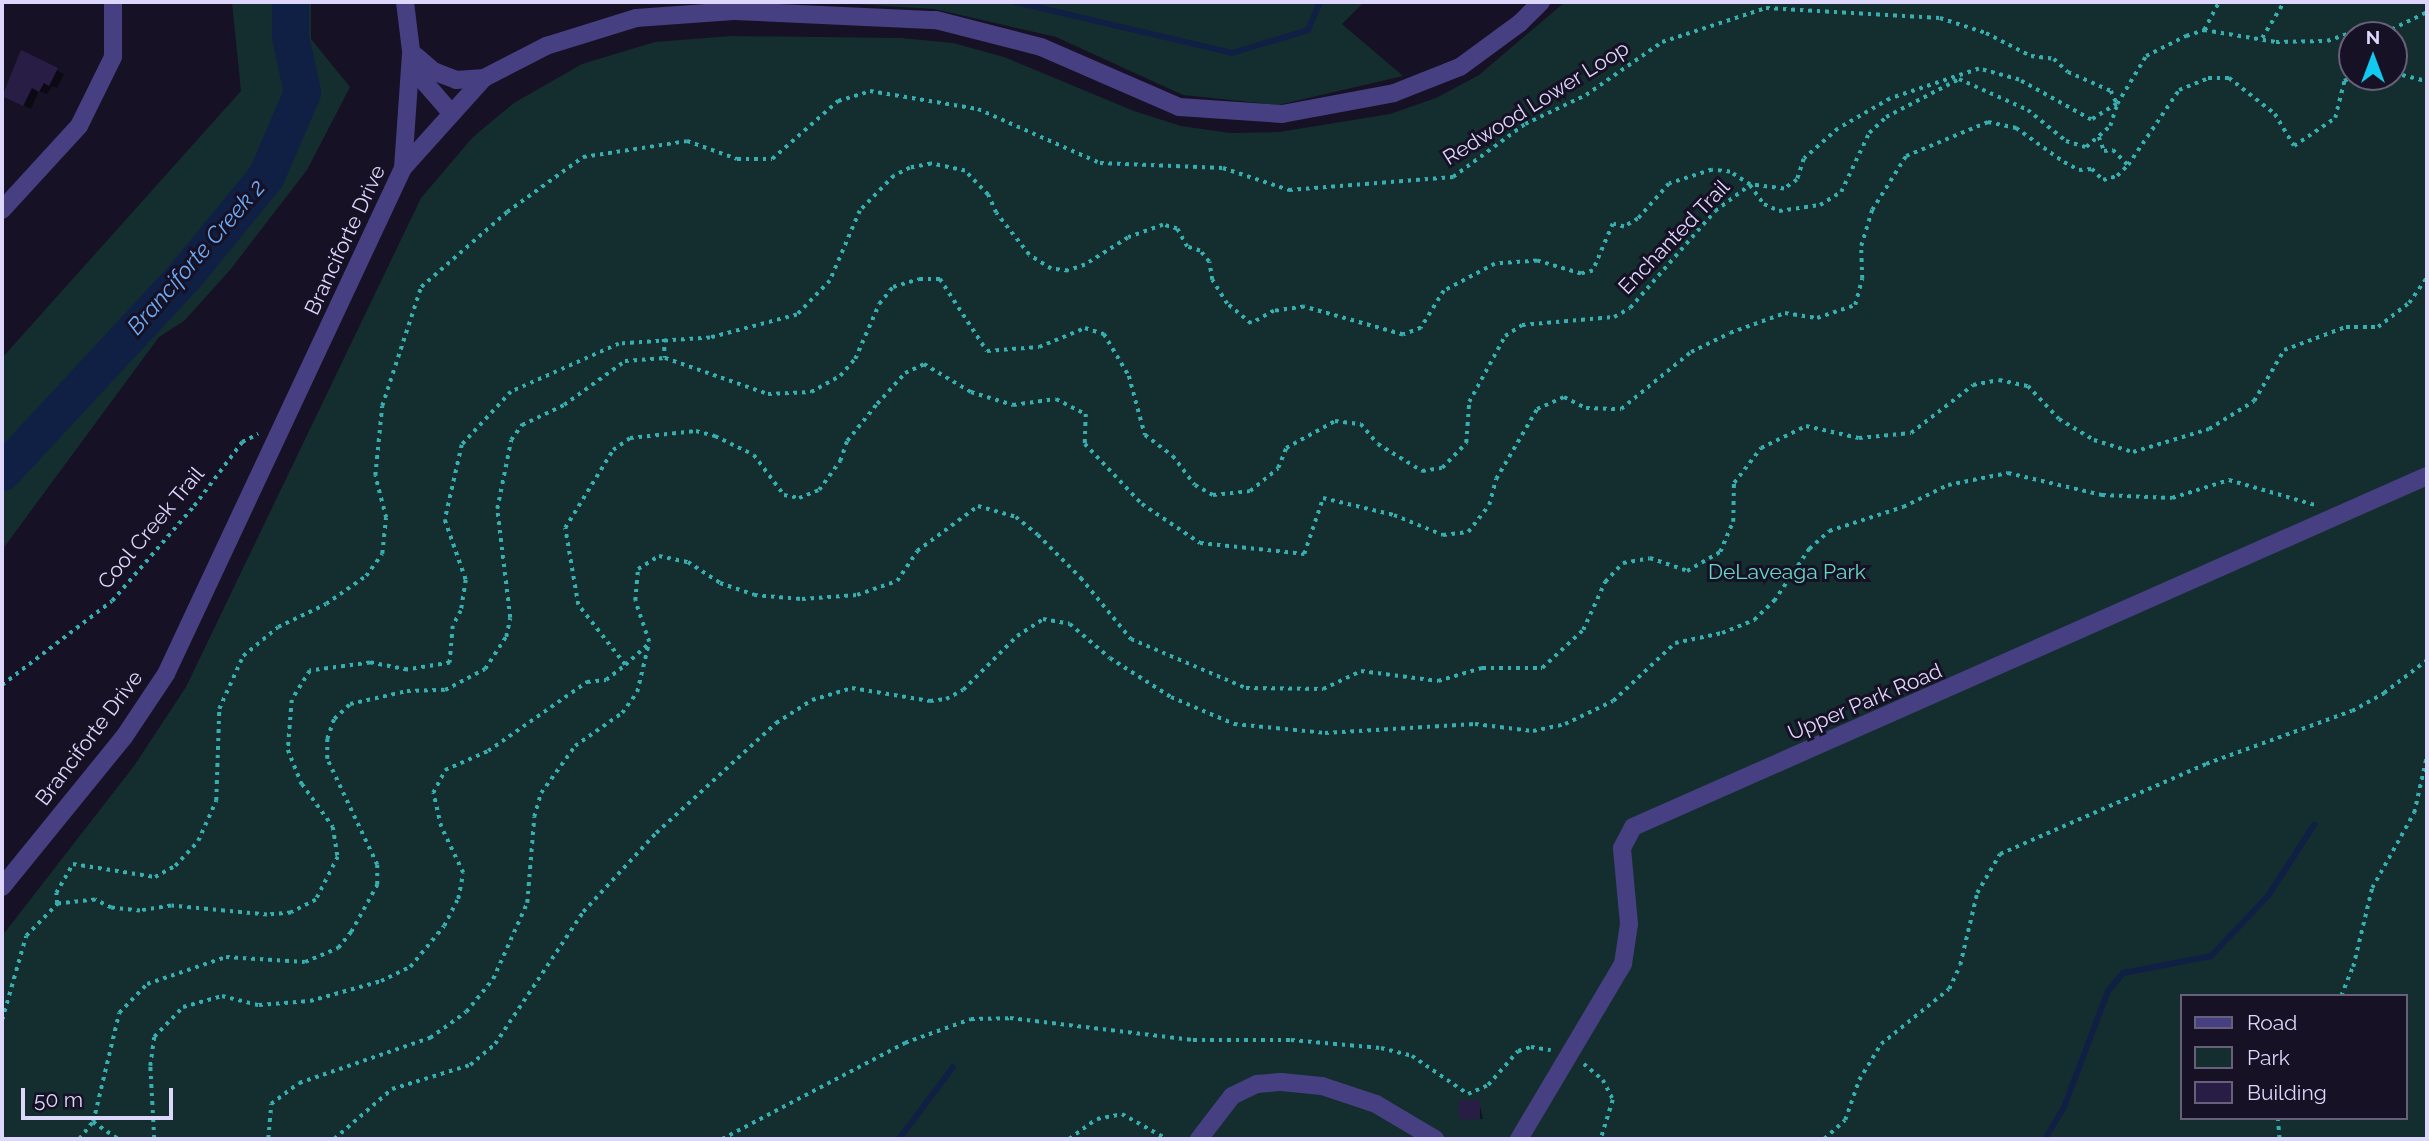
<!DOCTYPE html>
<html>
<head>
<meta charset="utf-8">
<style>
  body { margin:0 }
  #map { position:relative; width:2429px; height:1141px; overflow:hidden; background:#161125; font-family:Raleway,sans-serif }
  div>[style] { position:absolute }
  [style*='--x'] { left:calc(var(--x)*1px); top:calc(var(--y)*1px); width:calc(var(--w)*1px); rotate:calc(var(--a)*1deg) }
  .green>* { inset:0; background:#142e2f }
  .shadow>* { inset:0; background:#0007 }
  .stream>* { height:6px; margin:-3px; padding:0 3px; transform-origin:3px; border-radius:3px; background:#102045 }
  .river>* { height:37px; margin:-18.5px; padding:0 18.5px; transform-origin:18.5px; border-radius:18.5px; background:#102045 }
  .building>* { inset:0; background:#281e45; transform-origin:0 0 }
  .path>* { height:3.5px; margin-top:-1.75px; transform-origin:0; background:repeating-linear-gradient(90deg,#37afb0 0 3.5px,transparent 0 8.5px) }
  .minor>* { height:18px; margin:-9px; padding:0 9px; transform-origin:9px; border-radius:9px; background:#463f81 }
  .tertiary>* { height:18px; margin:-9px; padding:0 9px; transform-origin:9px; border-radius:9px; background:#463f81 }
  span { translate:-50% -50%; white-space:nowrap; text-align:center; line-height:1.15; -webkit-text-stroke:6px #161125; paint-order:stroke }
  .street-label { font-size:21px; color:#ded7fc }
  .park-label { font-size:21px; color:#67d8c4 }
  .water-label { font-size:23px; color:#6cacf6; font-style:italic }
  .frame { position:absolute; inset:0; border:4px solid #ded7fc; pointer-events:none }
  .legend { position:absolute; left:2180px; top:994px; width:228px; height:126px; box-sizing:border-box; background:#161125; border:2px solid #66607b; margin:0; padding:9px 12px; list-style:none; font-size:21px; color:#ded7fc }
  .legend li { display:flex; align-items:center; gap:14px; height:35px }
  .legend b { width:35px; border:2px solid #66607b }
  .north { position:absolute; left:2338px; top:21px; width:70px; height:70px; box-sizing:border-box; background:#161125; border:2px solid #66607b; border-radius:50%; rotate:0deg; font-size:19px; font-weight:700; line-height:28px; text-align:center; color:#ded7fc }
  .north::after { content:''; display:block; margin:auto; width:24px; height:32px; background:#10caf0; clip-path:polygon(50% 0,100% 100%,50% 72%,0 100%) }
  .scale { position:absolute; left:21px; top:1088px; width:152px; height:32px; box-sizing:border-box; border:4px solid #ded7fc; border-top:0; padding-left:9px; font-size:21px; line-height:24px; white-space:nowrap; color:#ded7fc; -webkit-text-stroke:5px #161125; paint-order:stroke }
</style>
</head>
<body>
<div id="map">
  <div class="green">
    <i style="clip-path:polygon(232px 2px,311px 2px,311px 39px,350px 87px,307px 170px,230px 270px,184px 321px,159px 337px,2px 550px,2px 358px,241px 91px)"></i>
    <i style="clip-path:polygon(825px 2px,1364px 2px,1342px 24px,1403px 76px,1278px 105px,1183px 95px,1056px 37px,934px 9px)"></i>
    <i style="clip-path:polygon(evenodd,1565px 2px,2427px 2px,2427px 1139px,2px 1139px,2px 936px,134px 766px,186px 687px,421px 198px,473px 137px,514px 103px,582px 64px,655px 42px,731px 36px,901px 38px,953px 43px,1004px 57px,1134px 111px,1181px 126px,1230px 133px,1279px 132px,1390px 114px,1436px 98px,1479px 75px,1565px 2px,2352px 35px,2394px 35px,2394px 77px,2352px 77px,2352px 35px,1565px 2px,2182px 996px,2406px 996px,2406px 1118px,2182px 1118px,2182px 996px)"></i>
  </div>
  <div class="shadow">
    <i style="clip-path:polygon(22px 52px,64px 74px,57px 88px,52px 86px,47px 94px,39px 91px,31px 109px,2px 94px)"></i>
    <i style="clip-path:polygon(1479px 1102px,1483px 1119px,1462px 1118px)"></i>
  </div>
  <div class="stream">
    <i style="--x:1015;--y:2;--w:223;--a:13.2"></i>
    <i style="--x:1232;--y:53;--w:79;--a:-16.8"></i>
    <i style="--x:1308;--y:30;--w:30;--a:-67"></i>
    <i style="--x:899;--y:1139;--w:90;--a:-53.1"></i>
    <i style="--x:2045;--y:1139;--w:37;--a:-59"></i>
    <i style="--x:2064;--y:1107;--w:124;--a:-69.2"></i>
    <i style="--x:2108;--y:991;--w:23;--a:-50"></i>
    <i style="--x:2123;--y:973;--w:90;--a:-10.9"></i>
    <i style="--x:2211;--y:956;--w:83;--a:-46.5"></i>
    <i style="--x:2268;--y:896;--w:85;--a:-57.1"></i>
  </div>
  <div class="river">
    <i style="--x:2;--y:472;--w:269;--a:-47.1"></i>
    <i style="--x:185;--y:275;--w:128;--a:-50.7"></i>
    <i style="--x:266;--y:176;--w:91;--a:-66.8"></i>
    <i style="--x:302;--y:92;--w:57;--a:-102.1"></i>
    <i style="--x:290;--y:36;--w:34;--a:-90"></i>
  </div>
  <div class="building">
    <i style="clip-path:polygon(21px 50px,58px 68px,49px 86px,44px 83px,39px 92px,32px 88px,23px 106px,2px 96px)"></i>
    <i style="left:1459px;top:1100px;width:21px;height:19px"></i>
  </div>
  <div class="path">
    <i style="--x:1766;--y:8;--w:174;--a:3.3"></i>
    <i style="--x:1940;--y:18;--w:48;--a:18.1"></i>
    <i style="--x:1986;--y:33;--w:51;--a:27.1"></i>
    <i style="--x:2031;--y:56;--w:23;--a:7"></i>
    <i style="--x:2054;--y:59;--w:19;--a:43"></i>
    <i style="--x:2068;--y:72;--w:47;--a:23.8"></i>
    <i style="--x:2111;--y:91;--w:14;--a:65"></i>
    <i style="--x:2117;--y:104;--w:31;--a:148"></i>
    <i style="--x:2091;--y:120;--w:82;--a:-150.9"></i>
    <i style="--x:2019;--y:80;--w:41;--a:-164.6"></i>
    <i style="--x:1979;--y:69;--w:94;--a:161.4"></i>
    <i style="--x:1890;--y:99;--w:60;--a:150"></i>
    <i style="--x:1838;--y:129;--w:45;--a:138.6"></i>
    <i style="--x:1804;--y:159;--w:22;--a:108"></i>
    <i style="--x:1797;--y:180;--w:16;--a:145"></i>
    <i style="--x:1784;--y:189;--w:34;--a:-173"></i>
    <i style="--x:1750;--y:185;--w:24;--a:-147"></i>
    <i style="--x:1730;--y:172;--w:18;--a:-174"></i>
    <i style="--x:1712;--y:170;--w:45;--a:162"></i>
    <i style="--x:1669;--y:184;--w:47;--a:131.5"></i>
    <i style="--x:1638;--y:219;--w:16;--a:150"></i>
    <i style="--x:1624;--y:227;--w:11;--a:-165"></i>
    <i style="--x:1613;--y:224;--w:51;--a:113.1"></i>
    <i style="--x:1593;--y:271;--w:12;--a:166"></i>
    <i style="--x:1581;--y:274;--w:46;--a:-163.5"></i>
    <i style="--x:1537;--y:261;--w:42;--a:175.9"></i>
    <i style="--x:1495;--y:264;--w:58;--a:152.1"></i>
    <i style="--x:1444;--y:291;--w:44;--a:121.9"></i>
    <i style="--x:1421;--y:328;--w:19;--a:159"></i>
    <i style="--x:1403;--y:335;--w:103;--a:-164.2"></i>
    <i style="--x:1304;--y:307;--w:30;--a:172"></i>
    <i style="--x:1274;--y:311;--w:26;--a:151"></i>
    <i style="--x:1251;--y:324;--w:31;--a:-140"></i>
    <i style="--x:1227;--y:304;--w:28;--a:-122"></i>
    <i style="--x:1212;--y:280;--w:18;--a:-99"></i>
    <i style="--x:1209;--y:262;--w:14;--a:-129"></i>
    <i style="--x:1200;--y:251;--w:14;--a:-163"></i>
    <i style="--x:1187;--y:247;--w:21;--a:-119"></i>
    <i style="--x:1177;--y:229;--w:15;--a:-164"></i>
    <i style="--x:1163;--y:225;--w:37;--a:160"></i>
    <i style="--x:1128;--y:238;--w:51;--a:147.9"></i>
    <i style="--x:1085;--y:265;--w:18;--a:161"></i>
    <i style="--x:1068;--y:271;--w:17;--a:-173"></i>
    <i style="--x:1051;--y:269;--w:26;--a:-148"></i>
    <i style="--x:1029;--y:255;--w:53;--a:-128.2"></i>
    <i style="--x:996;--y:213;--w:20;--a:-114"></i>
    <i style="--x:988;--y:195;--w:33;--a:-134"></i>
    <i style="--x:965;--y:171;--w:35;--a:-168"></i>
    <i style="--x:931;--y:164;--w:21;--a:169"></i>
    <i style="--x:910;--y:168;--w:18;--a:153"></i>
    <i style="--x:894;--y:176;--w:49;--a:134.2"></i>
    <i style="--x:860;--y:211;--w:76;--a:113.2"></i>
    <i style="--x:830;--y:281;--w:47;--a:134.1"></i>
    <i style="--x:797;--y:315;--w:90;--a:165.2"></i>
    <i style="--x:710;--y:338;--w:91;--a:176.2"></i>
    <i style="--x:619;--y:344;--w:118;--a:156"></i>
    <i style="--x:511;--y:392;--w:72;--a:132.8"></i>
    <i style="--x:462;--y:445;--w:77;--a:102.8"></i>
    <i style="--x:445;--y:520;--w:64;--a:70.7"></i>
    <i style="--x:466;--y:580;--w:31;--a:99"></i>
    <i style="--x:461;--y:611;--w:17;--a:118"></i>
    <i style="--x:453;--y:626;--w:37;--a:95"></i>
    <i style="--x:450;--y:663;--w:44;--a:170.8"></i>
    <i style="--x:407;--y:670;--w:38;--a:-169"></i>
    <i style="--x:370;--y:663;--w:61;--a:172.4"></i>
    <i style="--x:310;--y:671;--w:34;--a:122"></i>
    <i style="--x:292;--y:700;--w:50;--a:94.6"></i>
    <i style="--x:288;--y:750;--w:37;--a:68"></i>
    <i style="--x:302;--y:784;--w:53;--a:54.2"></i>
    <i style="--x:333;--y:827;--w:30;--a:81"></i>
    <i style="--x:338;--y:857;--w:48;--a:117.1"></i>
    <i style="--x:316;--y:900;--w:28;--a:153"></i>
    <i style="--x:291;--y:913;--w:24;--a:175"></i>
    <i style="--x:267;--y:915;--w:96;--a:-174.6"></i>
    <i style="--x:171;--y:906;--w:31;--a:171"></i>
    <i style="--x:140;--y:911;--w:29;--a:-174"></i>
    <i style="--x:111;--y:908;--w:18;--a:-153"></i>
    <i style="--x:95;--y:900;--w:38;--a:174"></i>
    <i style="--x:57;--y:904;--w:11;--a:-95"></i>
    <i style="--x:56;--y:893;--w:34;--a:-60"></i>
    <i style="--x:73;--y:864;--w:83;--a:9"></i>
    <i style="--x:155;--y:877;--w:23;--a:-29"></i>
    <i style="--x:175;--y:866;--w:34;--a:-47"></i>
    <i style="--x:198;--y:841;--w:44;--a:-65.8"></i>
    <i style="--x:216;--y:801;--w:92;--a:-88.1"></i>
    <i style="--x:219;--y:709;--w:58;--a:-65.6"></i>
    <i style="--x:243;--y:656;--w:45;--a:-39.6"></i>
    <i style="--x:278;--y:627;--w:53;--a:-25.6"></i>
    <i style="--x:326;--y:604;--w:49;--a:-35"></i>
    <i style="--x:366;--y:576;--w:27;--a:-54"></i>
    <i style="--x:382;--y:554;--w:36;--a:-84"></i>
    <i style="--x:386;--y:518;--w:43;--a:-104.7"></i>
    <i style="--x:375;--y:476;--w:70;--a:-84.3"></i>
    <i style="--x:382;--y:406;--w:125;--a:-71.9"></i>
    <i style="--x:421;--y:287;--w:114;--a:-41.1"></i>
    <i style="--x:507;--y:212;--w:94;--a:-35.9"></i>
    <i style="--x:583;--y:157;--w:105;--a:-8.7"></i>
    <i style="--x:687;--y:141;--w:53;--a:19.8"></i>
    <i style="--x:737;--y:159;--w:35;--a:0"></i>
    <i style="--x:772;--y:159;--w:88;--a:-41.3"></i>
    <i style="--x:838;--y:101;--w:34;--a:-17"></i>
    <i style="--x:870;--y:91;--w:109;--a:9.5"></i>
    <i style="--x:978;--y:109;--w:133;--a:23.9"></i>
    <i style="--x:1100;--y:163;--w:123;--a:2.3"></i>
    <i style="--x:1223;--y:168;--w:70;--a:18.4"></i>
    <i style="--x:1289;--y:190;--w:165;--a:-4.5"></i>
    <i style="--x:1453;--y:177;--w:89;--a:-36.4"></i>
    <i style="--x:1525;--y:124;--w:68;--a:-25.4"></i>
    <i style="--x:1586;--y:95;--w:93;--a:-34.9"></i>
    <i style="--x:1662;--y:42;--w:109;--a:-18.1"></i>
    <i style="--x:2204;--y:30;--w:32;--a:-62"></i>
    <i style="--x:2262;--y:38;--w:42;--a:-58.6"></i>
    <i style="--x:2394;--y:73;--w:34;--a:14"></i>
    <i style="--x:2099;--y:137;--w:15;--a:70"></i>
    <i style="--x:2104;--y:151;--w:9;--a:-6"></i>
    <i style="--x:2113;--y:150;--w:21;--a:45"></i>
    <i style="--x:664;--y:339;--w:19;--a:87"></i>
    <i style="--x:625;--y:665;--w:31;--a:-42"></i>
    <i style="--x:2;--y:685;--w:138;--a:-37.4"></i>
    <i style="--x:112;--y:601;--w:125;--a:-49.2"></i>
    <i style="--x:194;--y:506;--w:80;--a:-53.1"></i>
    <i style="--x:242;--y:442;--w:18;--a:-27"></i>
    <i style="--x:2341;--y:996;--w:31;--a:-68"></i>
    <i style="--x:2353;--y:967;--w:81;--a:-76.5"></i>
    <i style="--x:2372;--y:888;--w:86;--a:-60.8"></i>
    <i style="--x:2414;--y:813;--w:59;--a:-77.4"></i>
    <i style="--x:2;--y:1020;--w:87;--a:-74.1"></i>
    <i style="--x:26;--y:936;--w:45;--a:-45.9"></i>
    <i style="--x:1584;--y:1064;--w:25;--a:40"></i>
    <i style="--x:1603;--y:1080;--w:22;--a:63"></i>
    <i style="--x:1613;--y:1100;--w:41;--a:107.1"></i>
    <i style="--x:2278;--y:1118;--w:21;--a:85"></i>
    <i style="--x:93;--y:1122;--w:30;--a:34"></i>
    <i style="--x:79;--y:1139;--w:22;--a:-51"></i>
    <i style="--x:93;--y:1122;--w:112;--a:-76.6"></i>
    <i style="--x:119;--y:1013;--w:40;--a:-46"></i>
    <i style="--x:147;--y:984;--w:83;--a:-18.9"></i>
    <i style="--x:226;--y:957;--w:79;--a:3.6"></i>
    <i style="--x:305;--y:962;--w:36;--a:-23"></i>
    <i style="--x:338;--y:948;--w:21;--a:-51"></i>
    <i style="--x:351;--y:932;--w:54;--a:-61"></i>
    <i style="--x:377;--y:885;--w:20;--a:-90"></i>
    <i style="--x:377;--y:865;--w:117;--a:-115.3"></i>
    <i style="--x:327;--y:759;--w:20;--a:-90"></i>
    <i style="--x:327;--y:739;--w:21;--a:-71"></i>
    <i style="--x:334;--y:719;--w:22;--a:-43"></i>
    <i style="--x:350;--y:704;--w:58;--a:-12.8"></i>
    <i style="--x:407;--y:691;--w:38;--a:-2"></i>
    <i style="--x:445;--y:690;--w:45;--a:-27.7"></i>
    <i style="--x:485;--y:669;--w:38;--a:-57"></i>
    <i style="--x:506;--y:637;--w:19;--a:-78"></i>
    <i style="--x:510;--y:618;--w:110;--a:-96.8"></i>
    <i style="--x:497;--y:509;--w:70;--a:-78.5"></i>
    <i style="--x:511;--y:440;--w:19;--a:-54"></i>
    <i style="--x:522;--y:425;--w:47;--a:-25.5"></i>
    <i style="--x:564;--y:405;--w:75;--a:-35.8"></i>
    <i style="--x:625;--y:361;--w:40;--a:-4.3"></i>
    <i style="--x:665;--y:358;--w:109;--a:19.3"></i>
    <i style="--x:768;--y:394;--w:43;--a:-2.7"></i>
    <i style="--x:811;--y:392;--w:33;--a:-29"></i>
    <i style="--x:840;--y:376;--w:23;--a:-49"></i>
    <i style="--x:855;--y:359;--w:60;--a:-66.4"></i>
    <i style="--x:879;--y:304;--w:22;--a:-51"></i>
    <i style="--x:893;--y:287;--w:27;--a:-17"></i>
    <i style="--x:919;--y:279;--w:21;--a:0"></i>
    <i style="--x:940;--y:279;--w:86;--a:56.9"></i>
    <i style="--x:987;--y:351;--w:52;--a:-4.4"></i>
    <i style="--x:1039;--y:347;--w:50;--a:-22.4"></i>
    <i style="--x:1085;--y:328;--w:20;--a:18"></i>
    <i style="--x:1104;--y:334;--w:49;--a:59.2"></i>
    <i style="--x:1129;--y:376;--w:61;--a:74.8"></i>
    <i style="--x:1145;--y:435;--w:35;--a:37"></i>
    <i style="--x:1173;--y:456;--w:36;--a:53"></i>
    <i style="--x:1195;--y:485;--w:21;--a:29"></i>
    <i style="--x:1213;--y:495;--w:37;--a:-6"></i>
    <i style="--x:1250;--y:491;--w:36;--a:-39"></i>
    <i style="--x:1278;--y:468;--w:22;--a:-68"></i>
    <i style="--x:1286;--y:448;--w:56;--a:-28.9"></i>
    <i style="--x:1335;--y:421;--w:26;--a:7"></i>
    <i style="--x:1361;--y:424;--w:26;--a:50"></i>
    <i style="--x:1378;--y:444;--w:52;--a:31.5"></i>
    <i style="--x:1422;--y:471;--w:20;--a:-9"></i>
    <i style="--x:1442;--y:468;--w:35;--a:-46"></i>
    <i style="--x:1466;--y:443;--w:41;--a:-85.8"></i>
    <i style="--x:1469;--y:402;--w:75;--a:-61.4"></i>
    <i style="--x:1505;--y:336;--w:20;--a:-33"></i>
    <i style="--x:1522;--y:325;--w:92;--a:-5"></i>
    <i style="--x:1614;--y:317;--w:18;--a:-29"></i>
    <i style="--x:1630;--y:308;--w:129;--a:-48.8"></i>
    <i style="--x:1715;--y:211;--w:44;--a:-36.6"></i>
    <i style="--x:1750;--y:185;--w:24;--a:54"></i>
    <i style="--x:1764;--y:204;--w:17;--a:25"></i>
    <i style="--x:1779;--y:211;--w:41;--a:-8.3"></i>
    <i style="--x:1820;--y:205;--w:25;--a:-32"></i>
    <i style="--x:1841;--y:192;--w:65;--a:-64.6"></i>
    <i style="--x:1869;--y:133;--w:23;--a:-43"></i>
    <i style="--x:1886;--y:117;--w:82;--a:-27.5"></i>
    <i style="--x:1959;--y:79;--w:76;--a:24.2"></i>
    <i style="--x:2028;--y:110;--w:49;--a:39.2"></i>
    <i style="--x:2066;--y:141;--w:21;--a:17"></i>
    <i style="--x:2086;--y:147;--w:32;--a:-41"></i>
    <i style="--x:2110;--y:126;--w:23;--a:-72"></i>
    <i style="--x:2117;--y:104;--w:56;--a:-58.9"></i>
    <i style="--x:2146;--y:56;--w:45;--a:-26.6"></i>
    <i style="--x:2186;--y:36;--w:19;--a:-18"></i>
    <i style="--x:2204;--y:30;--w:73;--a:9.5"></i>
    <i style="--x:2276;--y:42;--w:51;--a:-1.1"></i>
    <i style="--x:2327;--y:41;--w:31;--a:-19"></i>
    <i style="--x:2356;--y:31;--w:28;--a:4"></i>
    <i style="--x:2384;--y:33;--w:48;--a:-26"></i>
    <i style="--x:154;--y:1139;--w:73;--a:-93.1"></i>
    <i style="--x:150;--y:1066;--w:29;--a:-82"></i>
    <i style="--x:154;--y:1037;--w:42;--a:-46"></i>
    <i style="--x:183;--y:1007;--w:41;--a:-15.8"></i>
    <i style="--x:222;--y:996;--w:38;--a:14"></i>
    <i style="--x:259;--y:1005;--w:51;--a:-4.5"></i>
    <i style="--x:310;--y:1001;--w:74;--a:-15.7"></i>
    <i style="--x:381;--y:981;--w:32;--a:-26"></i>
    <i style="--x:410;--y:967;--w:53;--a:-50.3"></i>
    <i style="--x:444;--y:926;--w:30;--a:-63"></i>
    <i style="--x:458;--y:899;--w:26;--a:-79"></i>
    <i style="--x:463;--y:873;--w:51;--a:-115.6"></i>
    <i style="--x:441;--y:827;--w:35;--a:-103"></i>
    <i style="--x:433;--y:793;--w:26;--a:-62"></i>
    <i style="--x:445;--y:770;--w:47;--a:-23.8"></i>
    <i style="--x:488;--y:751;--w:121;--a:-34.9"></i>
    <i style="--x:587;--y:682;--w:19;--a:-6"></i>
    <i style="--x:606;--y:680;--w:24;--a:-38"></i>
    <i style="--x:625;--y:665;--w:76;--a:-128.1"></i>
    <i style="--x:578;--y:605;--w:78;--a:-99.6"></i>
    <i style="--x:565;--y:528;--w:92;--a:-58.4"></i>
    <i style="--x:613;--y:450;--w:21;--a:-35"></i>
    <i style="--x:630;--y:438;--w:66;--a:-6.1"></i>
    <i style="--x:696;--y:431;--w:20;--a:15"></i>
    <i style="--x:715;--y:436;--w:43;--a:26"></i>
    <i style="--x:754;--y:455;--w:50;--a:53.1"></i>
    <i style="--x:784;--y:495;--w:15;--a:11"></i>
    <i style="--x:799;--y:498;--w:22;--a:-22"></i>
    <i style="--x:819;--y:490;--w:36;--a:-54"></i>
    <i style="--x:840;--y:461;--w:21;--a:-71"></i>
    <i style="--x:847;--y:441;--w:48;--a:-51"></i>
    <i style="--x:877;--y:404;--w:42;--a:-47.9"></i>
    <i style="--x:905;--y:373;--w:21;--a:-25"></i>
    <i style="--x:924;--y:364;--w:55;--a:30.8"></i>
    <i style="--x:971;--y:392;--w:44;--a:17.2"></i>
    <i style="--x:1013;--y:405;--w:43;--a:-7.9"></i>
    <i style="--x:1056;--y:399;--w:34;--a:27"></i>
    <i style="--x:1086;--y:414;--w:30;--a:92"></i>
    <i style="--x:1085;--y:444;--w:83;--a:46.5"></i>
    <i style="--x:1142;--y:504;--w:70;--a:33.9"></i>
    <i style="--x:1200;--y:543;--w:105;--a:6"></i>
    <i style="--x:1304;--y:554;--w:59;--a:-71.3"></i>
    <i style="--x:1323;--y:498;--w:73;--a:13.5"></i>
    <i style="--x:1394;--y:515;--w:53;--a:22.2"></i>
    <i style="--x:1443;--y:535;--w:25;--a:-7"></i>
    <i style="--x:1468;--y:532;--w:34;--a:-52"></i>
    <i style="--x:1489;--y:505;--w:27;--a:-75"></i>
    <i style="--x:1496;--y:479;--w:81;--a:-59.6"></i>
    <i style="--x:1537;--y:409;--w:30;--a:-24"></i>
    <i style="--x:1564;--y:397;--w:25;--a:27"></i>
    <i style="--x:1586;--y:408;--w:35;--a:2"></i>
    <i style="--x:1621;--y:409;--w:90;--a:-39.2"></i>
    <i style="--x:1691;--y:352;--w:43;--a:-26"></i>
    <i style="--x:1730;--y:333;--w:59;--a:-20"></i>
    <i style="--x:1785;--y:313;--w:32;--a:9"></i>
    <i style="--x:1817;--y:318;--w:40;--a:-18.9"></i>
    <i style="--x:1855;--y:305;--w:27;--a:-75"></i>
    <i style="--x:1862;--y:279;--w:33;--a:-92"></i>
    <i style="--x:1861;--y:246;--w:38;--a:-73"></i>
    <i style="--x:1872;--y:210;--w:64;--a:-57.8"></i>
    <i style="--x:1906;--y:156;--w:89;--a:-22.5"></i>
    <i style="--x:1988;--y:122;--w:29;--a:12"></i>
    <i style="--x:2016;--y:128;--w:59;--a:35.3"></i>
    <i style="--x:2064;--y:162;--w:17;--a:28"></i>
    <i style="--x:2079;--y:170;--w:13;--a:-4"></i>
    <i style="--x:2092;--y:169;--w:16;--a:45"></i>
    <i style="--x:2103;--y:180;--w:15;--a:-16"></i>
    <i style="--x:2117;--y:176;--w:16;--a:-45"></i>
    <i style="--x:2128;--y:165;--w:91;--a:-55.8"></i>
    <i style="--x:2179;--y:90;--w:31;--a:-22"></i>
    <i style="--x:2208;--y:78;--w:21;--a:0"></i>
    <i style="--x:2229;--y:78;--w:58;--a:38"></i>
    <i style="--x:2275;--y:114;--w:37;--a:59"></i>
    <i style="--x:2294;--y:146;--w:50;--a:-34.3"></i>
    <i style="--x:2335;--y:118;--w:38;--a:-76"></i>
    <i style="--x:2344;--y:81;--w:9;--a:-27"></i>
    <i style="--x:268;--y:1139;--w:35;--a:-85"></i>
    <i style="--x:271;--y:1104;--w:35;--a:-37"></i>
    <i style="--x:299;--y:1083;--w:139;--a:-19"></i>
    <i style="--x:430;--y:1038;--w:44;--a:-35.8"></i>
    <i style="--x:466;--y:1012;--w:43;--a:-50.7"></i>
    <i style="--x:493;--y:979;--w:83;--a:-65.9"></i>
    <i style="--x:527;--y:903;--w:86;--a:-85.3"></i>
    <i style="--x:534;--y:817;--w:25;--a:-74"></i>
    <i style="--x:541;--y:793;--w:58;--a:-54.1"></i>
    <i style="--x:575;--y:746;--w:57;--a:-35.1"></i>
    <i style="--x:622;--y:713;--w:26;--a:-54"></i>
    <i style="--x:637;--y:692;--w:51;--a:-76.5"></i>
    <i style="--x:649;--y:642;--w:43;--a:-108.9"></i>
    <i style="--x:635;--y:601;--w:32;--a:-85"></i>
    <i style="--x:638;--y:569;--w:25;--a:-32"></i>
    <i style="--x:659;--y:556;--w:30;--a:12"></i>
    <i style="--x:688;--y:562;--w:38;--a:33"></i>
    <i style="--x:720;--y:583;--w:36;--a:19"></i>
    <i style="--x:754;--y:595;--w:48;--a:4.8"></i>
    <i style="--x:802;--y:599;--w:55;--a:-4.2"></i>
    <i style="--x:857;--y:595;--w:42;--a:-19.3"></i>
    <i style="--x:897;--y:581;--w:36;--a:-56"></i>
    <i style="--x:917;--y:551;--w:76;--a:-36.4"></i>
    <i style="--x:978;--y:506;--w:40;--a:16"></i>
    <i style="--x:1016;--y:517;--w:28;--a:39"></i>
    <i style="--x:1038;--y:535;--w:61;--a:45"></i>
    <i style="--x:1081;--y:578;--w:79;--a:50.7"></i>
    <i style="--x:1131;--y:639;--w:125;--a:23.1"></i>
    <i style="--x:1246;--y:688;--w:77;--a:0.7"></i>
    <i style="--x:1323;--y:689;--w:42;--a:-25.3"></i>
    <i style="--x:1361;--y:671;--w:78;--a:7.4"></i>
    <i style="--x:1438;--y:681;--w:46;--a:-16.5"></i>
    <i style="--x:1482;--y:668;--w:60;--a:0"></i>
    <i style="--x:1542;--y:668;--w:56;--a:-42.8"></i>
    <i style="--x:1583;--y:630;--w:53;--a:-65.4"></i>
    <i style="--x:1605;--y:582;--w:26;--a:-47"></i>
    <i style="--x:1623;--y:563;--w:27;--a:-10"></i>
    <i style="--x:1650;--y:558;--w:39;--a:19"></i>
    <i style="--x:1687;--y:571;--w:38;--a:-30"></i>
    <i style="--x:1720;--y:552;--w:33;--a:-67"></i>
    <i style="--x:1733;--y:522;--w:39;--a:-89"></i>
    <i style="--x:1734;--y:483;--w:44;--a:-52.4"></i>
    <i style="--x:1761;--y:448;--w:50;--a:-26.1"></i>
    <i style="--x:1806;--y:426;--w:54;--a:12.8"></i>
    <i style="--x:1859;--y:438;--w:52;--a:-5.5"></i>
    <i style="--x:1911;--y:433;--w:78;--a:-37.7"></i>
    <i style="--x:1973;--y:385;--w:26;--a:-11"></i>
    <i style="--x:1999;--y:380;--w:30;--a:12"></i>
    <i style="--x:2028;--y:386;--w:45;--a:46.8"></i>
    <i style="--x:2059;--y:419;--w:41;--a:31"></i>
    <i style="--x:2094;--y:440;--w:41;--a:17.1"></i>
    <i style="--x:2133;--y:452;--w:79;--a:-16.8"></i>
    <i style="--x:2209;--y:429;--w:53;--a:-31.9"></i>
    <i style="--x:2254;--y:401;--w:59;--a:-59.5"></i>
    <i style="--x:2284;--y:350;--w:66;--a:-20.4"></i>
    <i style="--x:2346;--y:327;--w:32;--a:0"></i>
    <i style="--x:2378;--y:327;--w:39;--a:-38"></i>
    <i style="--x:2409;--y:303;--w:32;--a:-55"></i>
    <i style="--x:334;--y:1139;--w:77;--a:-40.8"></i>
    <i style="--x:392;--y:1089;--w:82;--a:-17.1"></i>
    <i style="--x:470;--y:1065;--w:33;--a:-40"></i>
    <i style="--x:495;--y:1044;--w:159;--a:-56.3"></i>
    <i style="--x:583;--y:912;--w:108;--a:-47.3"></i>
    <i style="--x:656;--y:833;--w:163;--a:-42.5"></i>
    <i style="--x:776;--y:723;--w:43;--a:-32.6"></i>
    <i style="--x:812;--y:700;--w:42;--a:-16.7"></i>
    <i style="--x:852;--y:688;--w:79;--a:9.5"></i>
    <i style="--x:930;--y:701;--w:16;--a:-7"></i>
    <i style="--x:946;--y:699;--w:19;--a:-28"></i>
    <i style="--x:963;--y:690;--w:76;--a:-45"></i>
    <i style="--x:1017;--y:636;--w:31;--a:-33"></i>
    <i style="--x:1043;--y:619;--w:27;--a:10"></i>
    <i style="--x:1070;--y:624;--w:52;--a:40.4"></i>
    <i style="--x:1110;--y:658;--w:72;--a:32.6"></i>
    <i style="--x:1171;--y:697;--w:69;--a:23.2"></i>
    <i style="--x:1234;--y:724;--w:91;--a:5.6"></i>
    <i style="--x:1325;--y:733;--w:150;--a:-3.4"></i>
    <i style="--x:1475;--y:724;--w:58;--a:6.9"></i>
    <i style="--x:1533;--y:731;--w:33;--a:-12"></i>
    <i style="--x:1565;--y:724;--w:53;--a:-25.6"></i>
    <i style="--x:1613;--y:701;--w:85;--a:-43.1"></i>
    <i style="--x:1675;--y:643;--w:48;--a:-12"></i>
    <i style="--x:1722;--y:633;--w:35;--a:-22"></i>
    <i style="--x:1754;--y:620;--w:28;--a:-44"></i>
    <i style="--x:1774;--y:601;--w:63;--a:-56.1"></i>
    <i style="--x:1809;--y:549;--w:27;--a:-42"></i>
    <i style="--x:1829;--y:531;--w:78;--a:-18"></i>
    <i style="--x:1903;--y:507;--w:50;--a:-26.1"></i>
    <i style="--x:1948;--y:485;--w:61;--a:-11.3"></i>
    <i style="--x:2008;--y:473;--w:97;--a:13.2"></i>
    <i style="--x:2102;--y:495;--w:70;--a:2.5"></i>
    <i style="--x:2172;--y:498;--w:60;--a:-17.5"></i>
    <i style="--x:2229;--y:480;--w:90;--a:16.2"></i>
    <i style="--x:722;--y:1139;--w:207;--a:-27.7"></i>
    <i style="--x:905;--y:1043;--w:70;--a:-20"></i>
    <i style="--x:971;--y:1019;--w:39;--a:-1"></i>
    <i style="--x:1010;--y:1018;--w:184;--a:6.9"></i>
    <i style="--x:1193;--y:1040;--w:98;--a:0"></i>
    <i style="--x:1291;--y:1040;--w:90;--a:5.1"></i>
    <i style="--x:1381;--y:1048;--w:32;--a:14"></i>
    <i style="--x:1412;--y:1056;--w:68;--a:34.2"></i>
    <i style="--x:1468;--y:1094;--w:22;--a:-24"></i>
    <i style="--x:1488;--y:1085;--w:45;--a:-48.6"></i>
    <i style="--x:1518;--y:1051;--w:14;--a:-17"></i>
    <i style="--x:1531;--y:1047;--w:20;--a:9"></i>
    <i style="--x:1069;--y:1139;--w:34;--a:-36"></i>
    <i style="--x:1097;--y:1119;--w:25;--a:-11"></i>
    <i style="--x:1122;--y:1114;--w:51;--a:29.1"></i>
    <i style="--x:1824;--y:1139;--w:28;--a:-42"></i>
    <i style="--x:1845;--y:1120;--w:42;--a:-70.7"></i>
    <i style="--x:1859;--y:1080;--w:42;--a:-58.6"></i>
    <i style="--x:1881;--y:1044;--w:87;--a:-39"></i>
    <i style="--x:1949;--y:989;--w:26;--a:-65"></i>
    <i style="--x:1960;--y:965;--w:74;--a:-76.7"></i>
    <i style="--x:1977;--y:893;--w:45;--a:-59.5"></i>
    <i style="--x:2000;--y:854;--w:225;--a:-23.6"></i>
    <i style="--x:2206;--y:764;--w:155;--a:-20"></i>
    <i style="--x:2352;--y:711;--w:37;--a:-29"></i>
    <i style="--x:2384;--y:693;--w:54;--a:-37.5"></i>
  </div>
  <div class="minor">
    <i style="--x:2;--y:210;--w:114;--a:-47.5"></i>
    <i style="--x:79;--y:126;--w:77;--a:-63.8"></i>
    <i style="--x:113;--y:57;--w:55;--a:-90"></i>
    <i style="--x:1199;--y:1139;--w:54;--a:-52.5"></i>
    <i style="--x:1232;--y:1096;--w:28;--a:-26"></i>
    <i style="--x:1257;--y:1084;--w:24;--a:-5"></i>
    <i style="--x:1281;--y:1082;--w:41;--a:5.6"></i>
    <i style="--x:1322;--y:1086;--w:57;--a:18.4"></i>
    <i style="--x:1376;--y:1104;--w:69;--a:30.7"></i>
    <i style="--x:1519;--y:1139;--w:204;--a:-59.3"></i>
    <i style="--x:1623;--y:964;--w:40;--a:-81.5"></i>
    <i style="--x:1629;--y:924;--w:76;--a:-95.3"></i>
    <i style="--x:1622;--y:848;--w:24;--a:-62"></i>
    <i style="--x:1633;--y:827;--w:868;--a:-23.85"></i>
  </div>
  <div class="tertiary">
    <i style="--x:405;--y:2;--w:49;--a:83"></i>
    <i style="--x:411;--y:51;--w:36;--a:66"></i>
    <i style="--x:426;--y:84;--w:37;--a:49"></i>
    <i style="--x:416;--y:56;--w:23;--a:41"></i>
    <i style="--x:433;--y:71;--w:25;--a:21"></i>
    <i style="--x:456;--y:80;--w:28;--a:-4"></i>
    <i style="--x:403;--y:168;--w:113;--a:-86"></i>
    <i style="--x:2;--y:887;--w:193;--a:-50.9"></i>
    <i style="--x:124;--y:737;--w:76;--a:-56.3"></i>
    <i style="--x:166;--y:674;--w:559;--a:-64.9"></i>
    <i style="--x:403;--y:168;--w:121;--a:-48"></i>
    <i style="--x:484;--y:78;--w:70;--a:-27.3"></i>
    <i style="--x:546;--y:46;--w:94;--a:-17.3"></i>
    <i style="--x:636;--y:18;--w:98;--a:-4.1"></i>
    <i style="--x:734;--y:11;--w:202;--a:2.6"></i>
    <i style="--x:936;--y:20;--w:108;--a:14.4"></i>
    <i style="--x:1041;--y:47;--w:150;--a:23.5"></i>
    <i style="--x:1179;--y:107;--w:103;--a:3.9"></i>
    <i style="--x:1282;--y:114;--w:114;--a:-10.6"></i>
    <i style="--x:1394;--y:93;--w:71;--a:-21.5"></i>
    <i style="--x:1460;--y:67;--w:74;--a:-36.3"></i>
    <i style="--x:1520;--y:23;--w:30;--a:-45"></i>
  </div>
  <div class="street-label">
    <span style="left:1536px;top:103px;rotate:-32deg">Redwood Lower Loop</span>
    <span style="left:1674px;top:237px;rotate:-46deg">Enchanted Trail</span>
    <span style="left:345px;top:240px;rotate:-65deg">Branciforte Drive</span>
    <span style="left:151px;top:528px;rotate:-50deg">Cool Creek Trail</span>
    <span style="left:1865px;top:702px;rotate:-23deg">Upper Park Road</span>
    <span style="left:89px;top:738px;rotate:-53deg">Branciforte Drive</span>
  </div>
  <div class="park-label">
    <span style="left:1787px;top:572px">DeLaveaga Park</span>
  </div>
  <div class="water-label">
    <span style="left:196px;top:257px;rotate:-49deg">Branciforte Creek 2</span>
  </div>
  <div class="frame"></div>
  <ul class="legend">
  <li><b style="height:9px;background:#463f81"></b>Road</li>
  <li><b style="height:19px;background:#142e2f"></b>Park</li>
  <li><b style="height:19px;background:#281e45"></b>Building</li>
  </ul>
  <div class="north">N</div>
  <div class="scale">50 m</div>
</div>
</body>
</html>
